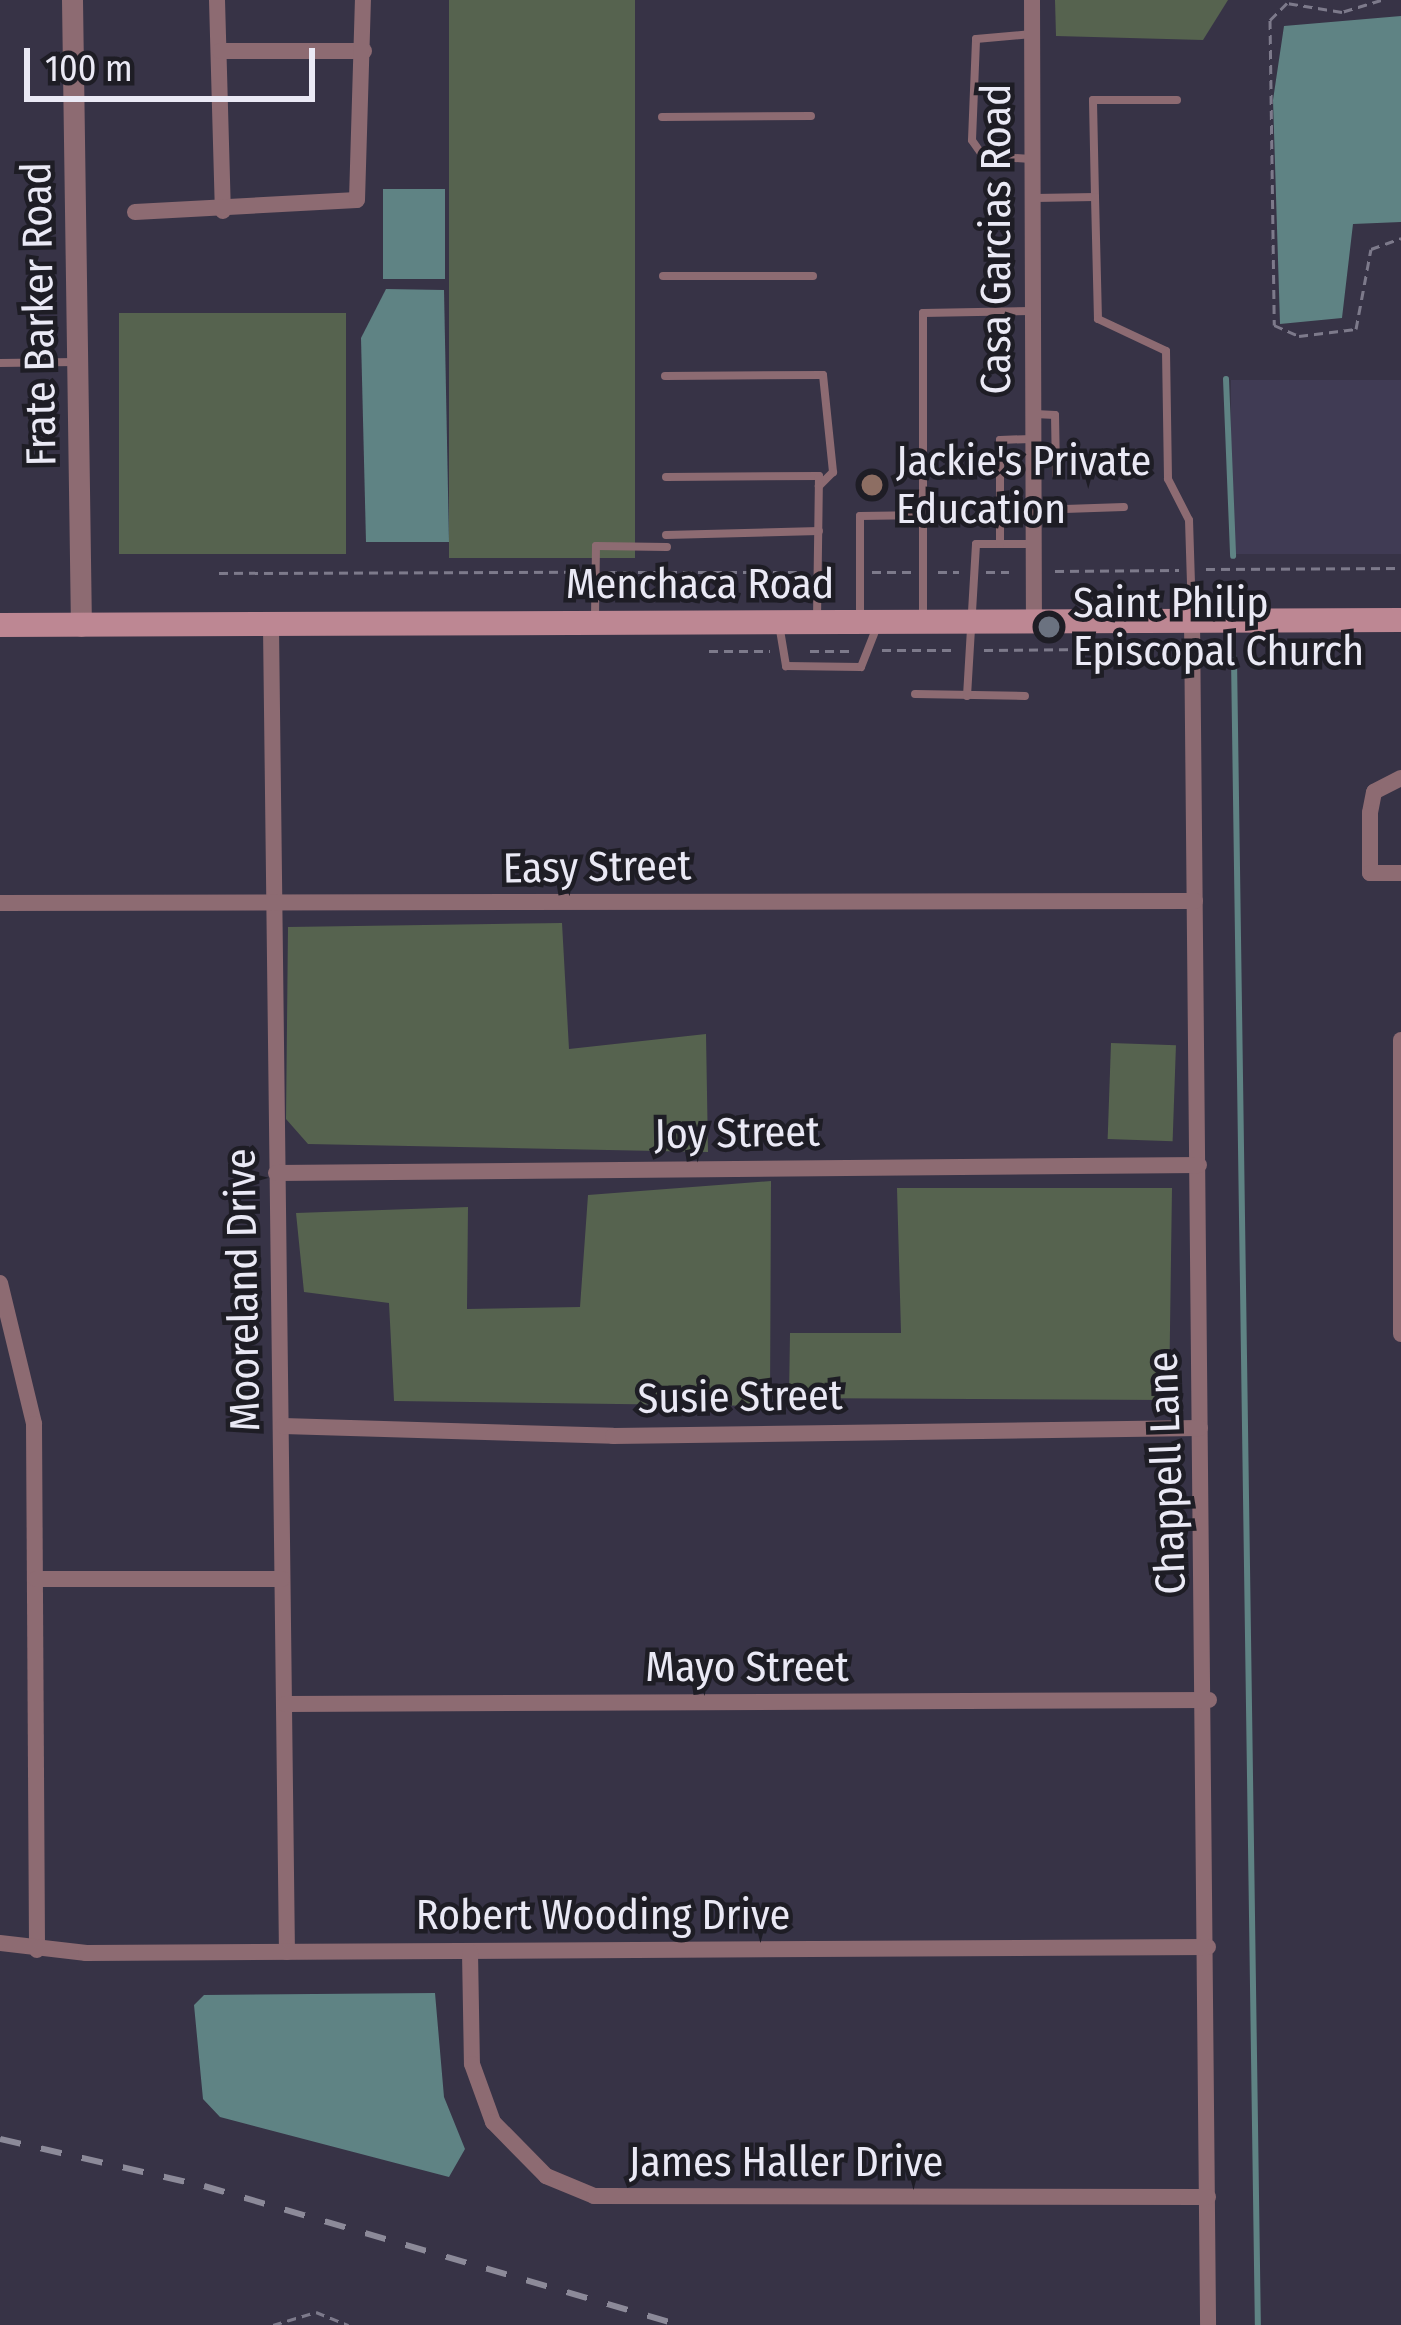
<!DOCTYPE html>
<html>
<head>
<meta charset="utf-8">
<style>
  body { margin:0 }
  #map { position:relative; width:1401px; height:2325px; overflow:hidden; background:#373346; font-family:"Fira Sans Condensed",sans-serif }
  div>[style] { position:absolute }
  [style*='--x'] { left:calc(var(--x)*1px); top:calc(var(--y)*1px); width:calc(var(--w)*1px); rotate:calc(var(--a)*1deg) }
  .built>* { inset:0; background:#403b54; transform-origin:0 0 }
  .green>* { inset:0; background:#56634f; transform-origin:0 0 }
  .water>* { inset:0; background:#5f8384; transform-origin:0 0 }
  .stream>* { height:6px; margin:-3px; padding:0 3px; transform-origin:3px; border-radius:3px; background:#5f8384 }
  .path>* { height:3px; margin-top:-1.5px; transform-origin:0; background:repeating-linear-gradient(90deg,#7d7a8b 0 9px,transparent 0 15px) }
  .service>* { height:8px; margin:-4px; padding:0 4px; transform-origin:4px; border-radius:4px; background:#8d6b72 }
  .minor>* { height:16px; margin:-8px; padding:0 8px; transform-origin:8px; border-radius:8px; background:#8d6b72 }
  .tertiary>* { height:21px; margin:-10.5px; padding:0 10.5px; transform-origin:10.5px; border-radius:10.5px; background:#8d6b72 }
  .secondary>* { height:24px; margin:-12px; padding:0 12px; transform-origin:12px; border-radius:12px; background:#bd8793 }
  .rail>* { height:6px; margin-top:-3px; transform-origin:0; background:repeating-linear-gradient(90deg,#8c8a99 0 21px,transparent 0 42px) }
  .dots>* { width:33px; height:33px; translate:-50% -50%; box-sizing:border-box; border:6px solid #1e1d25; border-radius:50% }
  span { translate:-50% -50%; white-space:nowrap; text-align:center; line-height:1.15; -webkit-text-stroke:9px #1e1d25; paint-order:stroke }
  .street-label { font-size:42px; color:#eae9f5 }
  .poi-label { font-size:42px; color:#eae9f5 }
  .left { translate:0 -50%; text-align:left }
  .scale { position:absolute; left:24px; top:48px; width:291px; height:54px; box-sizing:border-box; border:6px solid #eae9f5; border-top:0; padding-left:15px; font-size:36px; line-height:42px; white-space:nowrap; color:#eae9f5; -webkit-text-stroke:9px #1e1d25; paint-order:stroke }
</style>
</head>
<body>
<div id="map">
  <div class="built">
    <i style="left:1401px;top:380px;width:174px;height:170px;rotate:90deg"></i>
  </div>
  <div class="green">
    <i style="left:449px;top:0;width:186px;height:558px"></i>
    <i style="clip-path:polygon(1055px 0,1228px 0,1203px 40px,1056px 36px)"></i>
    <i style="left:346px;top:313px;width:241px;height:227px;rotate:90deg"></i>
    <i style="clip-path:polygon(562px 923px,569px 1049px,706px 1034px,708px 1152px,308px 1144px,286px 1119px,288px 927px)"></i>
    <i style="left:1111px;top:1043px;width:65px;height:96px;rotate:2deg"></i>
    <i style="clip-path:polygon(771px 1181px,770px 1406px,394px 1401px,389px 1303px,304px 1292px,296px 1213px,468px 1207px,467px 1309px,580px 1307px,588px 1195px)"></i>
    <i style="clip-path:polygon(897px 1188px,1172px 1188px,1169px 1400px,789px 1398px,790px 1333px,901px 1333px)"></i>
  </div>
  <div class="water">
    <i style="clip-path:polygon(1401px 16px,1401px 222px,1353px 224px,1342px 318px,1280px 324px,1273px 100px,1284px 26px)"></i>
    <i style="left:383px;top:189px;width:62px;height:90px"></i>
    <i style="clip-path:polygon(386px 289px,444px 290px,449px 542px,366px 542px,361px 338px)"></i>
    <i style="clip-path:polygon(435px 1993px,444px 2097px,465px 2149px,449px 2177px,220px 2117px,203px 2099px,194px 2005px,204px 1995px)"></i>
  </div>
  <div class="stream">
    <i style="--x:1226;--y:379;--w:177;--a:87.7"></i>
    <i style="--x:1234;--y:658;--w:1667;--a:89.18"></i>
  </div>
  <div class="path">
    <i style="--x:1381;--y:0;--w:41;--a:162.9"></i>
    <i style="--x:1342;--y:12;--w:56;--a:-170.7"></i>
    <i style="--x:1287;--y:3;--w:24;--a:135"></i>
    <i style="--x:1270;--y:20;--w:305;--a:89.2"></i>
    <i style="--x:1274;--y:325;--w:27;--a:24"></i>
    <i style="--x:1299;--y:336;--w:57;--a:-7"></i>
    <i style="--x:1356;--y:329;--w:81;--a:-79.4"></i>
    <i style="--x:1371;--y:249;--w:32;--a:-20"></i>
    <i style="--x:1206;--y:569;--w:195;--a:-0.3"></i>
    <i style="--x:1055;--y:571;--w:124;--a:-0.5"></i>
    <i style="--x:608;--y:572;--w:195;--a:0"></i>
    <i style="--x:872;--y:572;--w:39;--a:0"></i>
    <i style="--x:938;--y:572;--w:21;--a:0"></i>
    <i style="--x:986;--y:572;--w:23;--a:0"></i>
    <i style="--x:219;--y:573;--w:362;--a:-0.2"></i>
    <i style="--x:882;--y:650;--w:74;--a:0"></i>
    <i style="--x:984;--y:650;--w:178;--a:-0.6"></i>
    <i style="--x:709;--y:651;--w:61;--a:0"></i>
    <i style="--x:810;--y:651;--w:44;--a:0"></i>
    <i style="--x:273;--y:2325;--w:45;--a:-16.8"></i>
    <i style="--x:316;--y:2312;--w:35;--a:22"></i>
  </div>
  <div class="service">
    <i style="--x:662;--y:117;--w:149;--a:-0.4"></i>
    <i style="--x:1031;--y:159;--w:48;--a:-176.4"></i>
    <i style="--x:983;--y:156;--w:19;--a:-125"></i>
    <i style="--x:972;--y:140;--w:101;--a:-87.7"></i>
    <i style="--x:976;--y:39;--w:56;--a:-5.1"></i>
    <i style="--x:1095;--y:197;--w:97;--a:-91.2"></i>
    <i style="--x:1093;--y:100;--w:84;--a:0"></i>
    <i style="--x:1035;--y:198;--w:60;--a:-1"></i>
    <i style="--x:1095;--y:197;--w:122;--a:88.6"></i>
    <i style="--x:1098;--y:319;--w:75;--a:25.2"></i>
    <i style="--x:1166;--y:351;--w:128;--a:89.1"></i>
    <i style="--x:1168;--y:479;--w:46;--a:62.9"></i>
    <i style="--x:1189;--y:520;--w:98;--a:88.2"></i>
    <i style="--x:663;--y:276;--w:150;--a:0"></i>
    <i style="--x:0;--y:363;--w:76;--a:-0.8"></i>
    <i style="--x:665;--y:376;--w:158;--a:-0.4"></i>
    <i style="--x:823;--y:375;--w:98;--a:84.1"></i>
    <i style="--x:833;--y:472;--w:20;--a:135"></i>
    <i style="--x:1035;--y:414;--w:20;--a:3"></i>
    <i style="--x:1055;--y:415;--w:60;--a:89"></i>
    <i style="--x:666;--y:477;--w:153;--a:-0.4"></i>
    <i style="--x:819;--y:476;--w:139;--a:90.8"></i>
    <i style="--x:1035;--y:510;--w:89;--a:-1.9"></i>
    <i style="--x:666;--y:535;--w:153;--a:-1.5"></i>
    <i style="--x:1000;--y:544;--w:32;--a:0"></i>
    <i style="--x:860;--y:616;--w:100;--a:-90"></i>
    <i style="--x:860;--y:516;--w:67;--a:-0.9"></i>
    <i style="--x:923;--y:616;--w:303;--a:-90"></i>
    <i style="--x:923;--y:313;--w:108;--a:-1.1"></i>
    <i style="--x:595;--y:617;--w:71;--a:-89.2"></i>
    <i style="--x:596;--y:546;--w:71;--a:0.8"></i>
    <i style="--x:779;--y:624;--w:43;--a:80.5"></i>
    <i style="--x:786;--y:666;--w:75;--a:0.8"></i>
    <i style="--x:861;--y:667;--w:41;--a:-68.5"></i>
    <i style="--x:915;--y:694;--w:110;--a:1"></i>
    <i style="--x:967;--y:696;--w:152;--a:-86.6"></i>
    <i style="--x:976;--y:544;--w:24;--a:0"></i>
    <i style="--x:1000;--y:544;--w:104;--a:-90"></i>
    <i style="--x:1000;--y:440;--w:32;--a:-2"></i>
  </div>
  <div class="minor">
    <i style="--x:217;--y:0;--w:211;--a:88.4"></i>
    <i style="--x:1032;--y:0;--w:621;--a:89.82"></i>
    <i style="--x:220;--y:51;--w:144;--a:0"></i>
    <i style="--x:135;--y:212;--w:222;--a:-3.1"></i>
    <i style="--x:357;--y:200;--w:200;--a:-88.3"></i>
    <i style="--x:1192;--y:620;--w:1705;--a:89.46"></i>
    <i style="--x:271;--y:627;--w:1325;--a:89.31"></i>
    <i style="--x:1401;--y:778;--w:30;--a:153"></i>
    <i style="--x:1374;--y:792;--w:21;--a:101"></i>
    <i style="--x:1370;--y:813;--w:60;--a:90"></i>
    <i style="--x:1370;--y:873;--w:31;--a:0"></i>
    <i style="--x:0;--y:903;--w:1195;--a:-0.1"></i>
    <i style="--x:1401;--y:1040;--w:294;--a:90"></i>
    <i style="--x:276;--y:1173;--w:923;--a:-0.5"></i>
    <i style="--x:0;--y:1283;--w:145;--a:76.4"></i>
    <i style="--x:34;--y:1424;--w:526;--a:89.67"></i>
    <i style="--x:283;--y:1426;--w:330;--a:1.7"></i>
    <i style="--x:613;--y:1436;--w:587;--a:-0.78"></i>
    <i style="--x:36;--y:1579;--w:246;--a:0"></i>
    <i style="--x:285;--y:1704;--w:924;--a:-0.25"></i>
    <i style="--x:0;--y:1943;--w:87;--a:6.6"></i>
    <i style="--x:86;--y:1953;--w:1122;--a:-0.31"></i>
    <i style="--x:470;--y:1952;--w:112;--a:89"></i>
    <i style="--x:472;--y:2064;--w:62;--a:70.1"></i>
    <i style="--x:493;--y:2122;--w:76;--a:45.5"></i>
    <i style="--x:546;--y:2176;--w:52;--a:22.6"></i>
    <i style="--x:594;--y:2196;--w:614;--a:0.09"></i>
  </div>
  <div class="tertiary">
    <i style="--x:72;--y:0;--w:626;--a:89.18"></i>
  </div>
  <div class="secondary">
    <i style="--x:0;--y:625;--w:1401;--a:-0.2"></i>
  </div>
  <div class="rail">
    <i style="--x:0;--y:2139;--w:209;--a:13"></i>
    <i style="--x:204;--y:2186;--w:496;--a:16.3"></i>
  </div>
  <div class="dots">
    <i style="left:872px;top:485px;background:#8d6e63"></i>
    <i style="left:1049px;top:627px;background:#6b7280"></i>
  </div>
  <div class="street-label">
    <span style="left:996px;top:239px;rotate:-90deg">Casa Garcias Road</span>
    <span style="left:39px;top:314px;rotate:-91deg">Frate Barker Road</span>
    <span style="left:700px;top:584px">Menchaca Road</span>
    <span style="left:597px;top:867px;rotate:-1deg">Easy Street</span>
    <span style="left:737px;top:1133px;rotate:-1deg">Joy Street</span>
    <span style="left:243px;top:1290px;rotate:-91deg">Mooreland Drive</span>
    <span style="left:740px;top:1397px;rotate:-1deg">Susie Street</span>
    <span style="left:1167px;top:1473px;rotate:-92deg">Chappell Lane</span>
    <span style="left:747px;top:1667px">Mayo Street</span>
    <span style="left:603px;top:1915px">Robert Wooding Drive</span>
    <span style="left:786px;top:2162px">James Haller Drive</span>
  </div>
  <div class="poi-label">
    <span class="left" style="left:896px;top:485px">Jackie's Private<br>Education</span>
    <span class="left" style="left:1073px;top:627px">Saint Philip<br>Episcopal Church</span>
  </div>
  <div class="scale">100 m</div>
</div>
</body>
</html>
